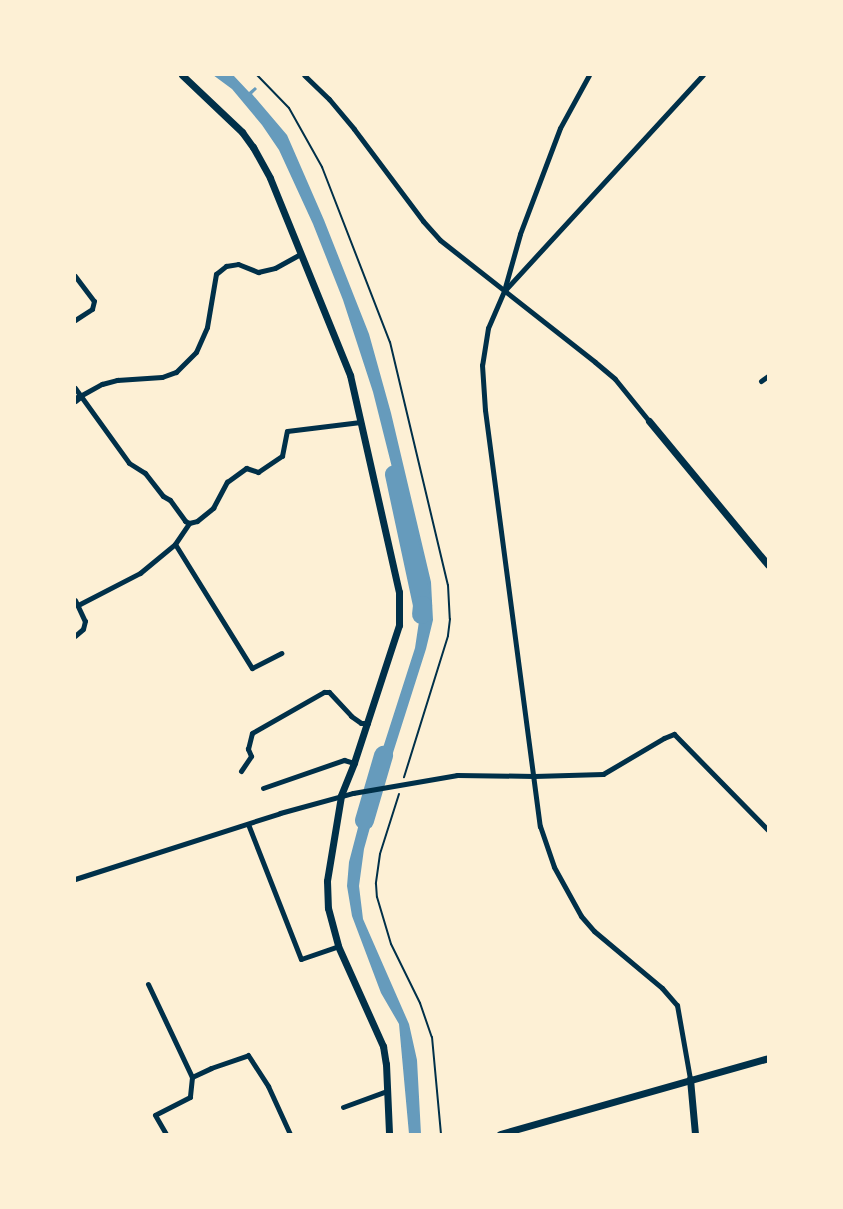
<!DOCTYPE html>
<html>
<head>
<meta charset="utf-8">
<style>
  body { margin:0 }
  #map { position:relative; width:843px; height:1209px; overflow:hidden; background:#fdf0d5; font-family:Roboto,sans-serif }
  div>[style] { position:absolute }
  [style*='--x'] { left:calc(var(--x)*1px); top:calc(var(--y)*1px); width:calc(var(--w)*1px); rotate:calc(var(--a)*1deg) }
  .water>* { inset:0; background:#669bbc }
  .river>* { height:19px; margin:-9.5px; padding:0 9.5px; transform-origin:9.5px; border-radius:9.5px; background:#669bbc }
  .path>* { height:2px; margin:-1px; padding:0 1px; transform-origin:1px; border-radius:1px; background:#003049 }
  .minor>* { height:5px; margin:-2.5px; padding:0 2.5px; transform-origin:2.5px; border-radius:2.5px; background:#003049 }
  .tertiary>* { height:7px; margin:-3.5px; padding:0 3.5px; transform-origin:3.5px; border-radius:3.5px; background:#003049 }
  span { translate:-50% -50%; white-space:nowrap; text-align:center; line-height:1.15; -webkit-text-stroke:4px #fdf0d5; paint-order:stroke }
  .frame { position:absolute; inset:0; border:76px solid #fdf0d5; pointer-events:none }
</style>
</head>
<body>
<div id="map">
  <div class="water">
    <i style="clip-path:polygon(213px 75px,233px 75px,249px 92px,255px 87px,257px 89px,252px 94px,287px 135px,324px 220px,369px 334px,391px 413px,431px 582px,433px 620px,426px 649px,385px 778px,373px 779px,415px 648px,421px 608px,411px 543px,373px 392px,343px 300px,313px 224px,279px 150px,262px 125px,232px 89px)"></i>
    <i style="clip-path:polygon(379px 795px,364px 849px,359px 886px,363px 919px,409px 1024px,417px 1060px,421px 1134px,409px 1134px,399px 1024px,381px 993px,352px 916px,347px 886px,349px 862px,366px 797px)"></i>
  </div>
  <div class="river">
    <i style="--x:394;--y:474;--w:134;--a:77.9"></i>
    <i style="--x:422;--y:605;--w:9;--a:96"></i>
    <i style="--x:364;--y:820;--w:68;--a:-73.7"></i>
  </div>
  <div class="path">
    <i style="--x:257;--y:75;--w:46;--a:45.9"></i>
    <i style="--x:289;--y:108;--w:68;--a:60.8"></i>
    <i style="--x:322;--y:167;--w:188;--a:68.8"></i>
    <i style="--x:390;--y:342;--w:250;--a:76.6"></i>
    <i style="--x:448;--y:585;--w:34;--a:87"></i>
    <i style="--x:450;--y:619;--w:17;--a:97"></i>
    <i style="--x:448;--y:636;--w:148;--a:107.3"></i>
    <i style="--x:399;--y:794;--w:63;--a:107.6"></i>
    <i style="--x:380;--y:854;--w:30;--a:98"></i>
    <i style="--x:376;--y:884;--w:13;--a:86"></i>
    <i style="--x:377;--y:897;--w:49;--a:73.4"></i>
    <i style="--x:391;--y:944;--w:66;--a:63.8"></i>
    <i style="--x:420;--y:1003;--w:36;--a:71"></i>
    <i style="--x:432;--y:1037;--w:97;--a:84.7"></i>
  </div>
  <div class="minor">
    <i style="--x:304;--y:75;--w:35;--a:44"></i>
    <i style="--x:329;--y:99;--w:39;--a:50"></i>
    <i style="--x:354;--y:129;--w:115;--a:53.1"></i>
    <i style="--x:423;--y:221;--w:25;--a:48"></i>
    <i style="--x:440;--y:240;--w:197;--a:38.2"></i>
    <i style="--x:595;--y:362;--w:26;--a:40"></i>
    <i style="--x:615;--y:379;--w:54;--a:51"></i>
    <i style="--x:589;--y:75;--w:60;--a:118.7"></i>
    <i style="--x:560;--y:128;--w:113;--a:110.7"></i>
    <i style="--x:520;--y:234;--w:59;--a:105.7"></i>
    <i style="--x:504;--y:291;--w:40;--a:113.4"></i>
    <i style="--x:488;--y:328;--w:37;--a:99"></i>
    <i style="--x:482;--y:365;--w:45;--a:86.2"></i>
    <i style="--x:485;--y:410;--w:420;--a:82.5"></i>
    <i style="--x:540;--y:826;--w:43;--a:71.1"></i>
    <i style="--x:554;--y:867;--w:56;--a:61.1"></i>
    <i style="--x:581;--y:916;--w:20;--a:49"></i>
    <i style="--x:594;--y:931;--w:89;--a:40"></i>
    <i style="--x:662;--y:988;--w:23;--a:49"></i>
    <i style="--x:677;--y:1005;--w:75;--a:80"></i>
    <i style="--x:75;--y:276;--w:31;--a:53"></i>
    <i style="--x:94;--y:301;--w:8;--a:104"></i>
    <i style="--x:92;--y:309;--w:20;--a:147"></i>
    <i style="--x:506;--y:289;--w:291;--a:-47.4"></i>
    <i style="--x:761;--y:381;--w:9;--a:-36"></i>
    <i style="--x:75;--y:388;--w:92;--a:54.2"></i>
    <i style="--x:129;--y:463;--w:19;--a:32"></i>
    <i style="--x:145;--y:473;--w:29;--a:52"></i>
    <i style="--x:163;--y:496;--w:8;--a:30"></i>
    <i style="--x:170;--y:500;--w:26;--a:54"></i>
    <i style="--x:185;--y:521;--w:4;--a:27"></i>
    <i style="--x:189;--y:523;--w:8;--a:-14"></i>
    <i style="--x:197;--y:521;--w:21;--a:-39"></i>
    <i style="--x:213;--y:508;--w:30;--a:-62"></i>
    <i style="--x:227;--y:482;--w:24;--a:-36"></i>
    <i style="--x:246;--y:468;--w:13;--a:18"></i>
    <i style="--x:258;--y:472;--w:29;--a:-34"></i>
    <i style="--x:282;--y:456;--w:25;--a:-79"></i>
    <i style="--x:287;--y:431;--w:74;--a:-7"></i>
    <i style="--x:80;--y:396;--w:25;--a:-29"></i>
    <i style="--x:102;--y:384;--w:16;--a:-15"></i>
    <i style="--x:117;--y:380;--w:45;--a:-3.8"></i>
    <i style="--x:162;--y:377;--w:15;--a:-20"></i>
    <i style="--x:176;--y:372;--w:28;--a:-45"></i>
    <i style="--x:196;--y:352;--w:27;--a:-66"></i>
    <i style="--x:207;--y:327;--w:54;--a:-80.4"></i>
    <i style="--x:216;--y:274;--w:13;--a:-39"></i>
    <i style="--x:226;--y:266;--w:12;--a:-9"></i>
    <i style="--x:238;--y:264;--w:22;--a:22"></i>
    <i style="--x:258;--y:272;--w:17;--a:-13"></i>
    <i style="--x:275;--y:268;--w:29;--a:-29"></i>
    <i style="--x:175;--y:544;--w:146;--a:58.2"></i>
    <i style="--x:252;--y:668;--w:33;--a:-27"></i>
    <i style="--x:75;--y:600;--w:23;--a:65"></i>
    <i style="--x:85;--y:621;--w:8;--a:104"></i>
    <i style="--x:83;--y:629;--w:11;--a:139"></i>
    <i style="--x:78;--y:605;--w:70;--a:-27.3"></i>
    <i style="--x:140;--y:573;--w:45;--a:-39.6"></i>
    <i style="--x:175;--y:544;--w:25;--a:-56"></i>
    <i style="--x:241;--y:771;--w:18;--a:-56"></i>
    <i style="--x:251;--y:756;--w:8;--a:-113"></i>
    <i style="--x:248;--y:749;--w:16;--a:-76"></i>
    <i style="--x:252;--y:733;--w:83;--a:-29.7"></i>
    <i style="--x:324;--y:692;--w:5;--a:0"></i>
    <i style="--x:329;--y:692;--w:33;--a:47"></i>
    <i style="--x:351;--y:716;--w:12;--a:35"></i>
    <i style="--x:361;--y:723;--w:7;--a:0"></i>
    <i style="--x:263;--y:788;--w:86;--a:-19.1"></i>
    <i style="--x:344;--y:760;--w:10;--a:17"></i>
    <i style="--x:248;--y:824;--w:145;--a:68.6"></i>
    <i style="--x:301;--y:959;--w:39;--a:-19"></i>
    <i style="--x:75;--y:879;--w:215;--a:-17.8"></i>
    <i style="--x:280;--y:813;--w:76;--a:-15.3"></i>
    <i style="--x:353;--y:793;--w:106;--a:-9.8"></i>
    <i style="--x:457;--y:775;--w:77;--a:0.7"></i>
    <i style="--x:534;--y:776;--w:69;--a:-1.7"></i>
    <i style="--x:603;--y:774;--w:71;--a:-30.5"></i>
    <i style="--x:664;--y:738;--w:11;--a:-22"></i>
    <i style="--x:674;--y:734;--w:134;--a:45.6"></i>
    <i style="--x:148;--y:984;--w:103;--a:64.7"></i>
    <i style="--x:192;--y:1077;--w:20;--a:96"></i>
    <i style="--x:190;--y:1097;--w:39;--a:153"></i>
    <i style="--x:155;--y:1115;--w:22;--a:60"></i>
    <i style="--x:192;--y:1077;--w:21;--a:-25"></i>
    <i style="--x:211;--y:1068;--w:39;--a:-19"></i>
    <i style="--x:248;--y:1055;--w:37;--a:57"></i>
    <i style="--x:268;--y:1086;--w:53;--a:65.4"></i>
    <i style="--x:343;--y:1107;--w:47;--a:-20"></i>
  </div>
  <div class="tertiary">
    <i style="--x:182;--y:75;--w:83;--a:43.5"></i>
    <i style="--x:242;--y:132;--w:19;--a:54"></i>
    <i style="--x:253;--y:147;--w:35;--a:61"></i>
    <i style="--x:270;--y:178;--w:213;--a:67.9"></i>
    <i style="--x:350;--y:375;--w:222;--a:77.3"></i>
    <i style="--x:399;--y:592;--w:33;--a:90"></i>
    <i style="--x:399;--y:625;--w:145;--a:108.1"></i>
    <i style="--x:354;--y:763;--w:35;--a:112"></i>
    <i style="--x:341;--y:796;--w:86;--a:99.4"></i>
    <i style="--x:327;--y:881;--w:27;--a:88"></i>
    <i style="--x:328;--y:908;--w:39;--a:75"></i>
    <i style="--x:338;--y:946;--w:110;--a:65.8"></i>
    <i style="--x:383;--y:1046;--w:18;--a:81"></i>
    <i style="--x:386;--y:1064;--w:70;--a:87.5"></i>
    <i style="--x:75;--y:400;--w:6;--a:-39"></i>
    <i style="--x:649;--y:421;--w:187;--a:50.4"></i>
    <i style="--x:690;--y:1079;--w:55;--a:84.8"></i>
    <i style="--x:500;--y:1134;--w:279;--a:-15.8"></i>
  </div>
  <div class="frame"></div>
</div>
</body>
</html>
